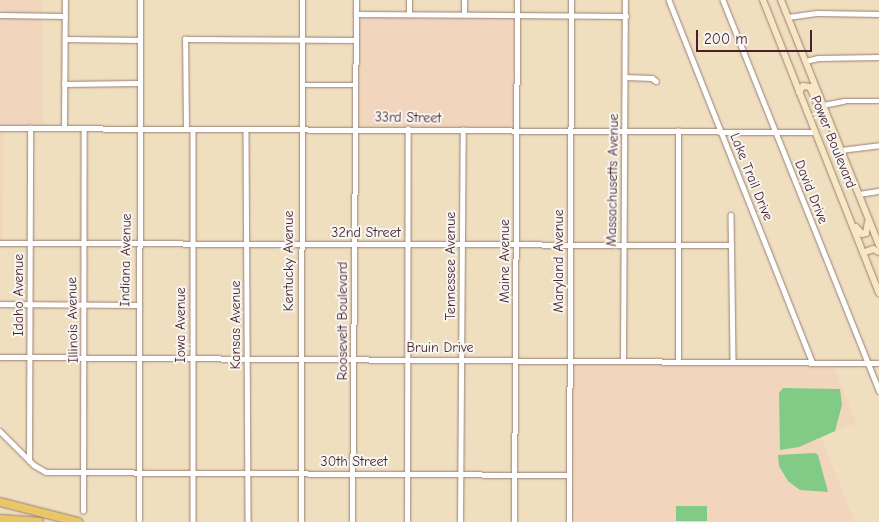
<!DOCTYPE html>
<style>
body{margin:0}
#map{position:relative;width:879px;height:522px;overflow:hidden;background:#efdfbf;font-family:"Comic Neue",sans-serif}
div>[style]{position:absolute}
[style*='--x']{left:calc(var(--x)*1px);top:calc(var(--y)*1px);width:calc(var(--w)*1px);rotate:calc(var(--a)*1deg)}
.built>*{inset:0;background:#f1d5bd}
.green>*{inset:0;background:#82cb87}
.roads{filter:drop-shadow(0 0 1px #9c7f75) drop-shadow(0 0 1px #9c7f75)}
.minor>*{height:4.5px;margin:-2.25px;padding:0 2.25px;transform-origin:2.25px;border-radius:2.25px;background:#fff}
.secondary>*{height:6px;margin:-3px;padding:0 3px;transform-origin:3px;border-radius:3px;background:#f7e8c3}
.motorway>*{height:8px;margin:-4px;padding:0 4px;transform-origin:4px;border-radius:4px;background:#ebc669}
span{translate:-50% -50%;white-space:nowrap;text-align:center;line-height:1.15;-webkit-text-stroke:4px #f6f6f2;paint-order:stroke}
.street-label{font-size:14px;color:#4a1f2b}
.scale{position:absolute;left:696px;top:30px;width:116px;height:22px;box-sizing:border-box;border:2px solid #4a1f2b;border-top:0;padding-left:6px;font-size:15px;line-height:18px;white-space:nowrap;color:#4a1f2b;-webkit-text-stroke:4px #f6f6f2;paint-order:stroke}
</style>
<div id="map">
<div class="built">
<div style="clip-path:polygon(0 0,42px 0,43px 125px,4px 125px,3px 241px,0 241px)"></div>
<div style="clip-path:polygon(358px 17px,514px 18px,513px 127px,357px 126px)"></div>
<div style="clip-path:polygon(572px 363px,834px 367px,856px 423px,821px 437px,855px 522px,575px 522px)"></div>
</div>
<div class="green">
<div style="clip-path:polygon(783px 388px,840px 389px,842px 405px,835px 431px,799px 447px,780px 450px,779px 393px)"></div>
<div style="clip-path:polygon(815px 453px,818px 455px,828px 492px,800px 490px,788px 481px,779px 466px,778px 455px)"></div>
<div style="clip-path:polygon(676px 506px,707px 506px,707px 521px,676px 521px)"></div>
</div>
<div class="roads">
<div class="minor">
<div style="--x:669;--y:0;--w:389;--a:68.4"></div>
<div style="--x:723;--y:0;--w:421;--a:68.2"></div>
<div style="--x:356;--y:14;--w:270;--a:0.4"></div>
<div style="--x:409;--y:14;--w:14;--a:-90"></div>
<div style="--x:464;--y:14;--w:14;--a:-90"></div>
<div style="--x:0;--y:15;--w:65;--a:0.9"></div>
<div style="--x:788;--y:17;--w:30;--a:-8"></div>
<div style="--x:818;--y:13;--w:61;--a:0.9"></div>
<div style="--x:65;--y:39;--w:74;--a:0.8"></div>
<div style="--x:806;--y:61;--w:12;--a:-14"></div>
<div style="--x:818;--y:58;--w:61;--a:-0.9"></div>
<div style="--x:625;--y:77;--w:27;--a:2"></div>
<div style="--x:652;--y:78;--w:5;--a:37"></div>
<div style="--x:64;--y:84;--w:75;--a:-0.8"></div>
<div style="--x:302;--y:85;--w:53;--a:0"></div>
<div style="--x:823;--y:105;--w:21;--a:-11"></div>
<div style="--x:844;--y:101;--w:35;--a:0"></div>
<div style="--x:0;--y:128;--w:815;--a:0.28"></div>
<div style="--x:64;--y:128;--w:128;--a:-89.6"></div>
<div style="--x:186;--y:129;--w:90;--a:-90.6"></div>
<div style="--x:185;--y:39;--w:171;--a:0.3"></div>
<div style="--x:193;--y:129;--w:393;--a:90"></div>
<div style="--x:246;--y:129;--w:393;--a:89.7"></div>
<div style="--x:841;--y:150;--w:38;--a:-7"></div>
<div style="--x:859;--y:194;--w:20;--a:-9"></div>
<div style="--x:731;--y:215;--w:145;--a:89.2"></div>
<div style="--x:0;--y:243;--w:731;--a:0.16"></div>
<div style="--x:0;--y:304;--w:137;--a:0.4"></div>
<div style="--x:0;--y:357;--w:879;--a:0.39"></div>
<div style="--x:678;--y:359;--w:228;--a:-90"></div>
<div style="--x:623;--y:360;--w:360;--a:-89.7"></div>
<div style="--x:0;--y:431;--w:48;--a:45"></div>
<div style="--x:34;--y:465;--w:14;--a:30"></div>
<div style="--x:46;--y:472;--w:523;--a:0.33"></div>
<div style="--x:29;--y:461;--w:333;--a:-89.8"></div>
<div style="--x:83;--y:511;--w:382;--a:-89.9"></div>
<div style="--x:139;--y:520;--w:520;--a:-89.89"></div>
<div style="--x:301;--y:522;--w:522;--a:-89.89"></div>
<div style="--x:352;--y:522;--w:522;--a:-89.56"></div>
<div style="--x:407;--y:522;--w:393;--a:-89.9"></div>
<div style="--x:460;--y:522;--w:392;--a:-89.6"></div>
<div style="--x:514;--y:522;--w:522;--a:-89.67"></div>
<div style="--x:569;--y:522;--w:522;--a:-89.78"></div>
</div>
<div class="secondary">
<div style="--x:763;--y:0;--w:315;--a:68.4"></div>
<div style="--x:781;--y:0;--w:264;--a:68.2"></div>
<div style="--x:799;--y:92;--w:7;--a:-56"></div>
<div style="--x:803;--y:86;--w:7;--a:8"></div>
<div style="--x:810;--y:87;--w:26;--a:67"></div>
<div style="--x:820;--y:111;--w:9;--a:41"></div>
<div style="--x:856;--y:227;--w:9;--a:49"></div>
<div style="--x:862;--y:234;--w:4;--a:-14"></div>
<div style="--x:866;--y:233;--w:11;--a:-80"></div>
<div style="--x:863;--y:253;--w:11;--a:-22"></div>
<div style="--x:873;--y:249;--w:7;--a:27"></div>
</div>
<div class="motorway">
<div style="--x:0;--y:502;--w:81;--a:14.4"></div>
<div style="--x:0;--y:519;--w:39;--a:4"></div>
</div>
</div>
<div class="street-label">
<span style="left:408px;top:118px;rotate:1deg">33rd Street</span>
<span style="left:833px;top:142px;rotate:68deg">Power Boulevard</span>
<span style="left:751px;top:177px;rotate:68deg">Lake Trail Drive</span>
<span style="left:613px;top:180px;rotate:-89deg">Massachusetts Avenue</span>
<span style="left:811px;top:192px;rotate:68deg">David Drive</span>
<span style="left:366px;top:233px">32nd Street</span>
<span style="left:126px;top:260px;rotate:-89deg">Indiana Avenue</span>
<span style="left:289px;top:261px;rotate:-90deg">Kentucky Avenue</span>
<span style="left:505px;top:261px;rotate:-90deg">Maine Avenue</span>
<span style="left:559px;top:261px;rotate:-90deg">Maryland Avenue</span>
<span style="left:451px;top:266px;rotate:-90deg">Tennessee Avenue</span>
<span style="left:19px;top:295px;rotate:-90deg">Idaho Avenue</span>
<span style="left:73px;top:320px;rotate:-91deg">Illinois Avenue</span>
<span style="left:343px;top:321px;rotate:-90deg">Roosevelt Boulevard</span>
<span style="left:181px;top:325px;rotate:-90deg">Iowa Avenue</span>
<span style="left:236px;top:325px;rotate:-90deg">Kansas Avenue</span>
<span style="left:440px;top:348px">Bruin Drive</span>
<span style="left:354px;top:462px">30th Street</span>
</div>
<div class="scale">200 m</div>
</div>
